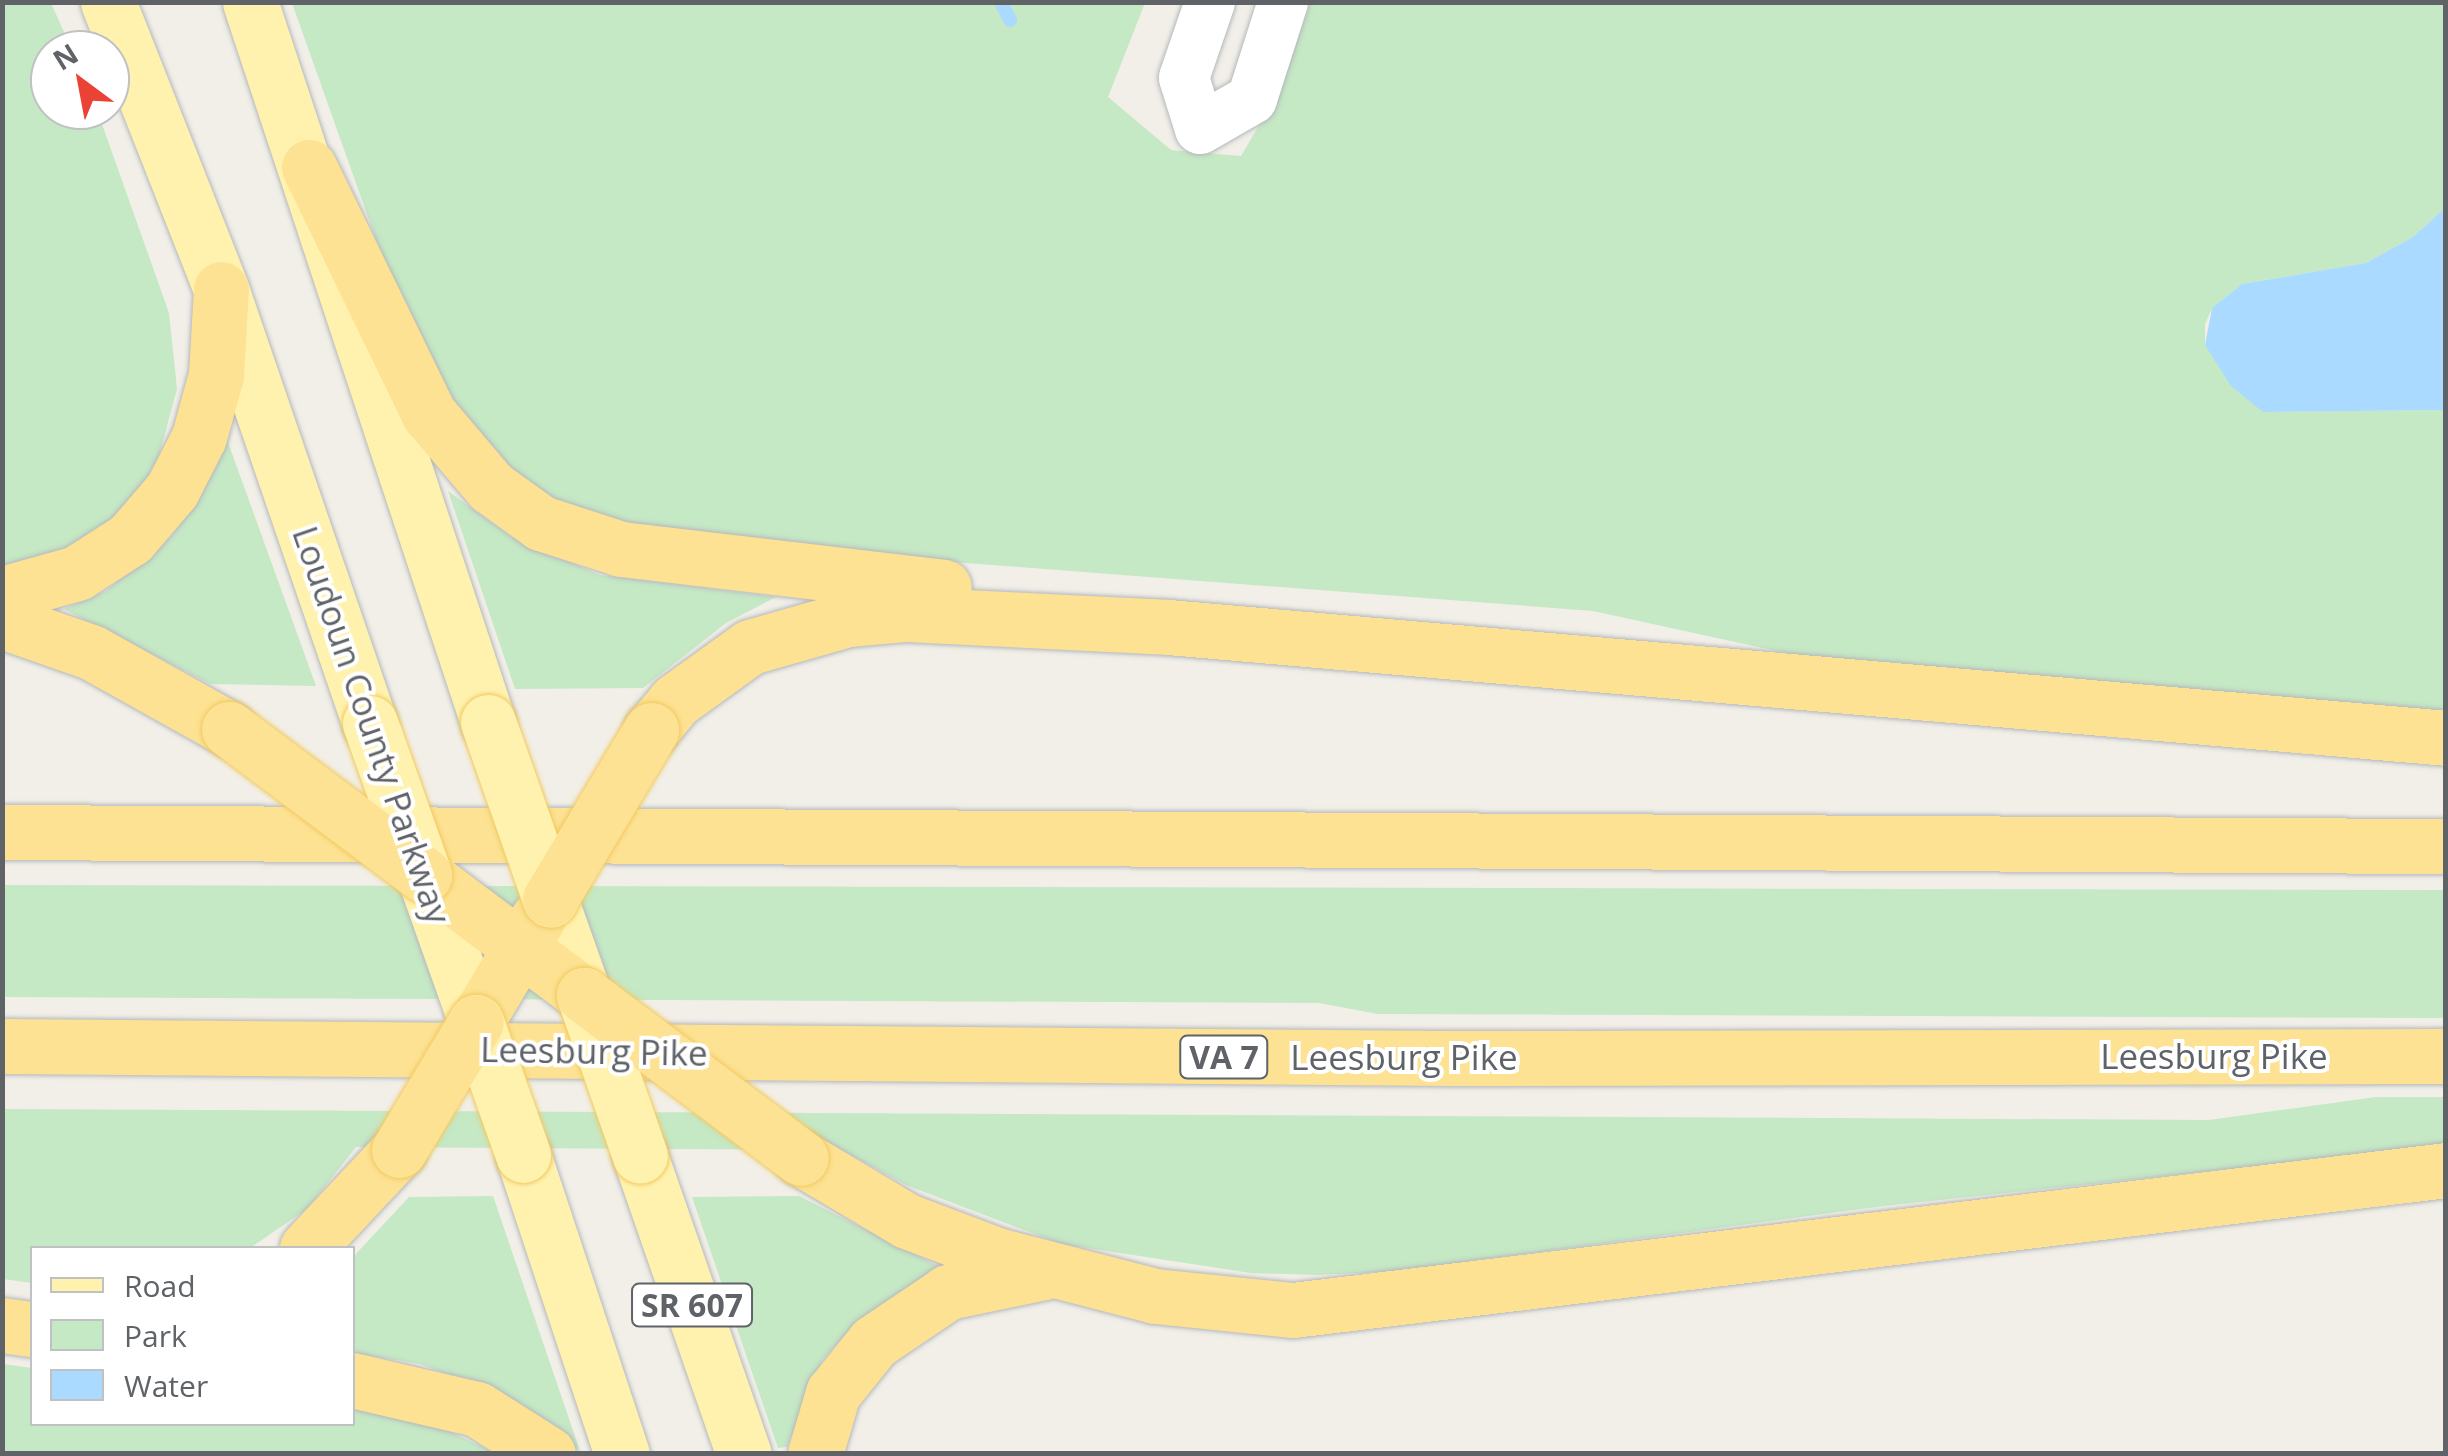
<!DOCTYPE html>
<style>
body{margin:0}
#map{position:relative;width:2448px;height:1456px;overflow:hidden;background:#f1efe8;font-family:"Open Sans",sans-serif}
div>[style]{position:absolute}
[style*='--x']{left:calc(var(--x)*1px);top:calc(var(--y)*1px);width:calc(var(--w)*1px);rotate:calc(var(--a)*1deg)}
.green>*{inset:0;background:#c5e8c5}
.water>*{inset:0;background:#aadaff}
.stream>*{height:14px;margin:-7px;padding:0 7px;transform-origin:7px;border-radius:7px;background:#aadaff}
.roads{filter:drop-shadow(0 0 2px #b5b8bc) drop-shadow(0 0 2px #b5b8bc)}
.minor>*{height:50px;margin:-25px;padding:0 25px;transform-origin:25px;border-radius:25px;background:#fff}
.major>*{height:55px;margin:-27.5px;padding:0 27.5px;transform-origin:27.5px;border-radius:27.5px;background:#fff2af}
.highway>*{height:55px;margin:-27.5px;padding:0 27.5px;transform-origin:27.5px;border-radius:27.5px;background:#fde293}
.bridges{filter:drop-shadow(0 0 2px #f2c960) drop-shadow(0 0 2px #f2c960)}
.major-bridge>*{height:55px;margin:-27.5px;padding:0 27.5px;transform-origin:27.5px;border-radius:27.5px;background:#fff2af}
.highway-bridge>*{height:55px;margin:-27.5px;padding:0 27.5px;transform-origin:27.5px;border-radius:27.5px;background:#fde293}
span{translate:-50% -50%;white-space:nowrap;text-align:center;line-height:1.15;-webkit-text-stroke:8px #fff;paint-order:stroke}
.shield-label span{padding:2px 8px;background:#fff;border:2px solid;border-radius:8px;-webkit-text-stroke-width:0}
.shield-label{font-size:32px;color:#5f6368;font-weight:700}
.street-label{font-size:35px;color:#5f6368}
.frame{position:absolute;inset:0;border:5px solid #5f6368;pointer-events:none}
.legend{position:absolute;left:30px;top:1246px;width:325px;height:180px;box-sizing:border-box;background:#fff;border:2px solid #bfc1c3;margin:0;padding:12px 18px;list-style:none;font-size:30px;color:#5f6368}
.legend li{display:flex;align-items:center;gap:20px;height:50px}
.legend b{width:50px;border:2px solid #bfc1c3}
.north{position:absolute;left:30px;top:30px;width:100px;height:100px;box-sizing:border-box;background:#fff;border:2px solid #bfc1c3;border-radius:50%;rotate:328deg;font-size:28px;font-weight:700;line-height:40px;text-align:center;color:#5f6368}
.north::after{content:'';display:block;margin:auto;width:35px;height:45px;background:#ea4335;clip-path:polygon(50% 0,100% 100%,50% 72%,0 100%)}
</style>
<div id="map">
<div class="green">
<div style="clip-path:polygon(3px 3px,51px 3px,72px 50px,50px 50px,50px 110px,97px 110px,169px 313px,177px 389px,159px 456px,142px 486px,103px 528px,63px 552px,3px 569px)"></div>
<div style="clip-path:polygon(292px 3px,1145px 3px,1108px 97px,1171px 150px,1241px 156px,1281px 88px,1310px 3px,2445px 3px,2445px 208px,2413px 237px,2366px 263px,2242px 284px,2212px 308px,2205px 324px,2205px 345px,2263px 412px,2445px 410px,2445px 716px,1804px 657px,1593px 611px,784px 549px,609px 528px,537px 497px,471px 442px,411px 338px)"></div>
<div style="clip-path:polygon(225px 434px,316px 686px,210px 684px,64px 609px,106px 591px,172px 536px,202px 490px)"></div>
<div style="clip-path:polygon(448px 491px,511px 537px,600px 575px,776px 597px,726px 623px,643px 688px,515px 689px)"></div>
<div style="clip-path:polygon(2px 885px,2445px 890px,2445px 1018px,1378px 1014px,1319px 1003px,3px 997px)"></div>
<div style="clip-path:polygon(2376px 1097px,2445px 1097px,2445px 1146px,1884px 1206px,1396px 1271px,1318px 1275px,1251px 1273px,1061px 1244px,906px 1185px,842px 1150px,356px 1147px,307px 1209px,250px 1248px,32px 1248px,32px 1283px,3px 1279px,3px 1109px,2209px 1120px)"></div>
<div style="clip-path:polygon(493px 1196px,580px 1451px,483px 1387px,420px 1364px,353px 1353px,353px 1257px,409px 1197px)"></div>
<div style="clip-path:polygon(799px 1196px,940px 1267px,848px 1332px,822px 1360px,787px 1447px,778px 1448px,692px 1197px)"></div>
<div style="clip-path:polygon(3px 1364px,32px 1368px,32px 1424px,352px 1424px,353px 1404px,436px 1425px,495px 1453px,3px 1454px)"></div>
</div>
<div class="water">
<div style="clip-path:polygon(2445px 208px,2445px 410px,2263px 412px,2231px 386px,2205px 345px,2212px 308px,2242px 284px,2366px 263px,2413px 237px)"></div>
</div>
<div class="stream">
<div style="--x:1001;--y:2;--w:20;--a:63"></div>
</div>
<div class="roads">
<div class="minor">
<div style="--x:1210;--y:2;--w:80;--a:108.9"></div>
<div style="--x:1184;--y:78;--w:53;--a:72.6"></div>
<div style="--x:1200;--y:129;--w:60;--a:-30"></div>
<div style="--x:1252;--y:99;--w:102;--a:-72.3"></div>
</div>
<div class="major">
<div style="--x:108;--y:2;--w:308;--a:68.5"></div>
<div style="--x:221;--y:289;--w:459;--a:71.1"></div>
<div style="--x:250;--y:2;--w:758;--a:71.71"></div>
<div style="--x:424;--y:875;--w:156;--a:70.5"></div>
<div style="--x:550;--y:899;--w:102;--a:70.5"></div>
<div style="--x:523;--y:1155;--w:315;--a:71.7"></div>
<div style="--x:640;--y:1156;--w:316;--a:70.8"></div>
</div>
<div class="highway">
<div style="--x:309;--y:167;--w:275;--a:64.1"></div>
<div style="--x:429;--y:414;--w:96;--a:49.7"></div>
<div style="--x:491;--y:487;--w:62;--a:35.8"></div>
<div style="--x:541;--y:523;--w:84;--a:18"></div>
<div style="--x:621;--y:549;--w:325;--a:6.7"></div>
<div style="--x:2;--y:594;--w:78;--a:-15.6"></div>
<div style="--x:77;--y:573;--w:63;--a:-32.7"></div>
<div style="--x:130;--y:539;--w:65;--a:-49.4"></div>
<div style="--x:172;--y:490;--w:59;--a:-63"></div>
<div style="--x:199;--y:437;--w:64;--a:-74.7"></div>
<div style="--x:216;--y:375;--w:86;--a:-86.7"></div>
<div style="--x:2;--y:621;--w:94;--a:19.2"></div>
<div style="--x:91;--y:652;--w:158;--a:29.2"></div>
<div style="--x:651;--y:730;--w:38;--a:-50"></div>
<div style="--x:675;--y:701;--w:92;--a:-35.8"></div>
<div style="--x:750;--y:647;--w:102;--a:-15.9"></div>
<div style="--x:848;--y:619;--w:56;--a:-5.1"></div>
<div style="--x:904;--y:614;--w:264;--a:2.8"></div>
<div style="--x:1168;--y:627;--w:1283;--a:4.96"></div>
<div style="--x:2;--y:832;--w:2444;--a:0.33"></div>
<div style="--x:424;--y:875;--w:200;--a:36.9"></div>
<div style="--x:476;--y:1022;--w:121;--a:-59.2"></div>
<div style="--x:2;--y:1046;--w:1447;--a:0.48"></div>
<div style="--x:1449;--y:1058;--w:997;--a:-0.11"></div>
<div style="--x:801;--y:1158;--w:123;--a:30.7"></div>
<div style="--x:907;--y:1221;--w:96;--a:20.7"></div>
<div style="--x:997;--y:1255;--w:163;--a:14.5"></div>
<div style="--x:1155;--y:1296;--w:139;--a:5.8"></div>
<div style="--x:1293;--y:1310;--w:1161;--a:-6.92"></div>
<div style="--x:307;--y:1248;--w:134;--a:-46.8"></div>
<div style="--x:2;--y:1325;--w:30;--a:8"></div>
<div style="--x:352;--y:1380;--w:128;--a:13.1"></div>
<div style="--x:477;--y:1409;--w:84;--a:32.4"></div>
<div style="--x:815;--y:1454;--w:64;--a:-73.6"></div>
<div style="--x:833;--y:1393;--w:65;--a:-51.2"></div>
<div style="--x:874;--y:1342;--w:89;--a:-34"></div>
<div style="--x:948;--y:1292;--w:99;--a:-11.7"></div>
</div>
</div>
<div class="bridges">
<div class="major-bridge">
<div style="--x:488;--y:722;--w:188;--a:70.7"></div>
<div style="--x:370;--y:723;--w:161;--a:70.4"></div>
<div style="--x:584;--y:995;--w:170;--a:70.8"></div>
<div style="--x:476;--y:1022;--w:141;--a:70.5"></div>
</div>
<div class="highway-bridge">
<div style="--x:229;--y:729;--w:244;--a:36.8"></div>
<div style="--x:550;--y:899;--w:197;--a:-59.1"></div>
<div style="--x:584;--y:995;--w:271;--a:36.9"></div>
<div style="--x:399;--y:1150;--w:149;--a:-59"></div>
</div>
</div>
<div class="shield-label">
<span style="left:1224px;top:1057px">VA 7</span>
<span style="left:692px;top:1305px">SR 607</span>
</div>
<div class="street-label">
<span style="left:372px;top:725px;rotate:71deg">Loudoun County Parkway</span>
<span style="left:594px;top:1051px;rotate:1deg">Leesburg Pike</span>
<span style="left:2214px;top:1056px">Leesburg Pike</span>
<span style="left:1404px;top:1057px">Leesburg Pike</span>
</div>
<div class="frame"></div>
<ul class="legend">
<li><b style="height:12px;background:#fff2af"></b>Road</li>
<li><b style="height:28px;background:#c5e8c5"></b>Park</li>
<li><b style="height:28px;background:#aadaff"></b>Water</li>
</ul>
<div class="north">N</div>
</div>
